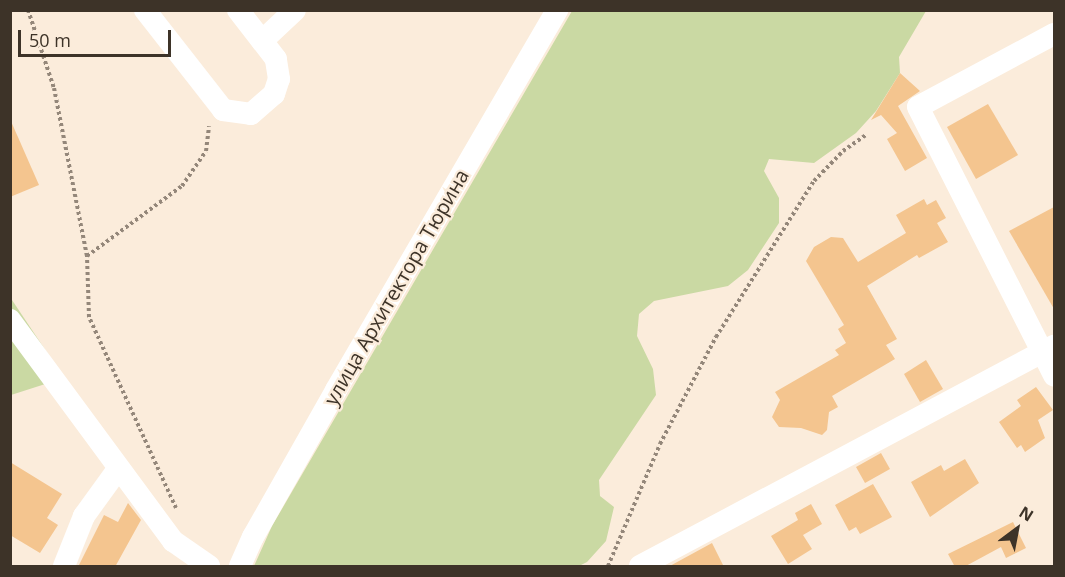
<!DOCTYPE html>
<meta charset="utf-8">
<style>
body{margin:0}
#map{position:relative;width:1065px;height:577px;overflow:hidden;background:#fbecdb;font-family:"Open Sans",sans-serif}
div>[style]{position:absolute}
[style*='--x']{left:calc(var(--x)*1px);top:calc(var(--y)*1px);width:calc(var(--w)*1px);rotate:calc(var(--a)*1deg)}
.green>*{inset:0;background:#cad9a3}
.building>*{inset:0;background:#f4c58f}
.path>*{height:4px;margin-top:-2px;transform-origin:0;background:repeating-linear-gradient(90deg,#94877a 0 3px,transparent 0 6px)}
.minor>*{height:22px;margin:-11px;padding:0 11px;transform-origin:11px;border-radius:11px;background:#fff}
span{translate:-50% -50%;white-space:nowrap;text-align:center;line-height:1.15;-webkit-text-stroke:4.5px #fbecdb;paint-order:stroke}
.street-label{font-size:20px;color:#3d3328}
.frame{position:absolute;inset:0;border:12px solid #3d3328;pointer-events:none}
.north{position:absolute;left:987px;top:499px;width:60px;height:60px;-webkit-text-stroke:4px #fbecdb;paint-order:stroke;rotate:32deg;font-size:16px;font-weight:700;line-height:24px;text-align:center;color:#3d3328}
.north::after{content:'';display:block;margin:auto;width:21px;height:27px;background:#3d3328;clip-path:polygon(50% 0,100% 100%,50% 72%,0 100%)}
.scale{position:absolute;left:18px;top:30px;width:153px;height:27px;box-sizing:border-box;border:3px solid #3d3328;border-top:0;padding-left:8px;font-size:18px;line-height:21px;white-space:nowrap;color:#3d3328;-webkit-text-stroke:4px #fbecdb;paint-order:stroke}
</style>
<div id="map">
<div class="green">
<div style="clip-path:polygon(572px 11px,926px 11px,899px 57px,900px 73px,876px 111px,856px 133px,814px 163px,769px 159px,764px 171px,779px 198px,779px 223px,748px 270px,728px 286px,654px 301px,639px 314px,637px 336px,653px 369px,656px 395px,599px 480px,600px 496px,614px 507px,606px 541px,587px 562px,579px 566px,254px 566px,272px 526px)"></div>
<div style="clip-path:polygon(10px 297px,64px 378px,11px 395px,10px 395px)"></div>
</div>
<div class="building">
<div style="clip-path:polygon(900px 73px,920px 91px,898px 106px,927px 158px,905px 171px,887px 139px,897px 133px,881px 115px,871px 120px)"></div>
<div style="clip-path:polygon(988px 104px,1018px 155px,976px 179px,947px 127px)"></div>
<div style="clip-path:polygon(10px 119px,39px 185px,10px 197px)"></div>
<div style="clip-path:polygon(924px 199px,927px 205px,936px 200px,946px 218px,937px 223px,948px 242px,919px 258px,917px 255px,867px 286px,897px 339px,886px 345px,895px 359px,832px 396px,838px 407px,829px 412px,827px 430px,822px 435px,801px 428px,779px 427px,772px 417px,780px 400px,775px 392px,839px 355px,835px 350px,846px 343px,838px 329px,844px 325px,806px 261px,814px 247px,831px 237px,843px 238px,858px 262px,906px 233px,896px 215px)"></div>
<div style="clip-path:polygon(1054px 207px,1054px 309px,1009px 231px)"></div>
<div style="clip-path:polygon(926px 360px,943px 389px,920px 402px,904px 374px)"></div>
<div style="clip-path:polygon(1036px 387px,1053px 410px,1038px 420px,1045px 438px,1025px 452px,1021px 445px,1017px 448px,999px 422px,1021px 406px,1017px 400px)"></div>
<div style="clip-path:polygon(881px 453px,890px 469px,865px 483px,856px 467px)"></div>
<div style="clip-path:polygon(965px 459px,979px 483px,930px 517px,911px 482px,941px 465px,944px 471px)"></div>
<div style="clip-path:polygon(10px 462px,62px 494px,47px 518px,58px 525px,40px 553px,10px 535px)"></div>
<div style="clip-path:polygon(873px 484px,892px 517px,860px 534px,856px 527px,849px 531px,835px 505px)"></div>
<div style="clip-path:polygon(128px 503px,141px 520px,115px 567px,78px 567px,104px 515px,118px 522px)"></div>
<div style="clip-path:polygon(811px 504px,822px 524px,803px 535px,812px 549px,788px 564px,771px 536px,798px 520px,795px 513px)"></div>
<div style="clip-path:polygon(1013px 522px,1026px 548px,1006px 558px,1001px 547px,964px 567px,955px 567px,948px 554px)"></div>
<div style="clip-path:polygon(712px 543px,724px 567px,668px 567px)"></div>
</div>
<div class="path">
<div style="--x:28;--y:10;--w:82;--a:71.6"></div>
<div style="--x:54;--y:88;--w:171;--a:78.9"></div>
<div style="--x:176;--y:508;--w:210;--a:-114.5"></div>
<div style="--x:89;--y:317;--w:61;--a:-91.9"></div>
<div style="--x:87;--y:256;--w:118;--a:-36.4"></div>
<div style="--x:182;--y:186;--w:42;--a:-55.6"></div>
<div style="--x:206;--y:151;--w:25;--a:-83"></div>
<div style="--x:608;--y:566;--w:133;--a:-66.9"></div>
<div style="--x:660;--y:444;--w:121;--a:-62.4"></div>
<div style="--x:716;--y:337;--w:184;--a:-57.9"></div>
<div style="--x:814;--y:181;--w:42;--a:-46"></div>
<div style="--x:843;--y:151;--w:29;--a:-35"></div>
</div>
<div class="minor">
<div style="--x:145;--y:10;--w:127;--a:52"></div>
<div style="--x:223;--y:110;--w:28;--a:8"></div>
<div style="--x:251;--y:114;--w:30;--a:-41"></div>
<div style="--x:274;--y:94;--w:16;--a:-72"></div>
<div style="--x:279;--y:79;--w:20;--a:-99"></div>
<div style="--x:276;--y:59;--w:62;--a:-127.8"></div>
<div style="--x:1054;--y:34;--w:154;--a:151.8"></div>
<div style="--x:918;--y:107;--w:301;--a:63.1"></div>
<div style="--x:262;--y:41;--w:45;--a:-43.2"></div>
<div style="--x:10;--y:320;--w:275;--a:53.6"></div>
<div style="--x:173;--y:541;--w:44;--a:34.8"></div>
<div style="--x:64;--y:566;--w:54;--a:-68.2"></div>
<div style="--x:84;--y:516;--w:58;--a:-54.1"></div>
<div style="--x:240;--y:566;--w:32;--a:-66"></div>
<div style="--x:253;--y:537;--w:169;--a:-60.5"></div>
<div style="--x:336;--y:390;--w:440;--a:-59.8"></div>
<div style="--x:640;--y:566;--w:469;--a:-28"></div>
</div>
<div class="street-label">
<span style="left:396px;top:287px;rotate:-60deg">улица Архитектора Тюрина</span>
</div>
<div class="frame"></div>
<div class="north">N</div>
<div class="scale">50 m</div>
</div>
